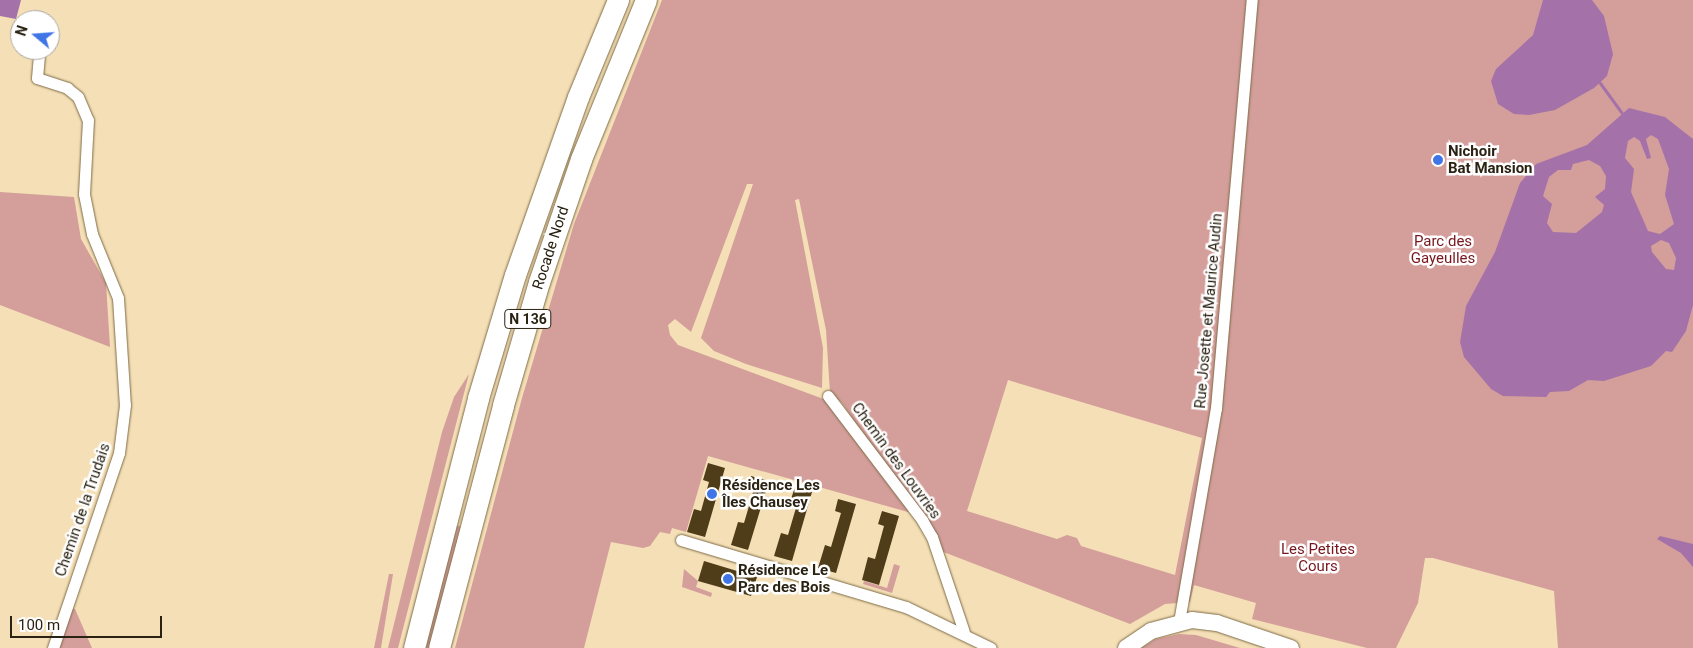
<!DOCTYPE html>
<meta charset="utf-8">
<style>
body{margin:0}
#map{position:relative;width:1693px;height:648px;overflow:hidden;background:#f4dfb6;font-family:Roboto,sans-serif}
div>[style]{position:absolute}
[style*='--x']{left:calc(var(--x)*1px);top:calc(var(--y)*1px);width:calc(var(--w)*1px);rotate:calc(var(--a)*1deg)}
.green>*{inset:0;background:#d49e9b}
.water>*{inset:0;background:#a472a9}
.stream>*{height:3px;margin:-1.5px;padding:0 1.5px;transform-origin:1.5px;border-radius:1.5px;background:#a472a9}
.building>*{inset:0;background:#4f3d19}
.roads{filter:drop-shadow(0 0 1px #7e6b46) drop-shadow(0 0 1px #7e6b46)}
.street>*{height:11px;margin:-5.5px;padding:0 5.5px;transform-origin:5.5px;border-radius:5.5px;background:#fff}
.secondary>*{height:16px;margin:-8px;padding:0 8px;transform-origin:8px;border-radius:8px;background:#fff}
.highway>*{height:21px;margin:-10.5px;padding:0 10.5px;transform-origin:10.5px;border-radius:10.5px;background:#fff}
.dots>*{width:14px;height:14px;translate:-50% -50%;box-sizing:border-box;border:2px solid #fff;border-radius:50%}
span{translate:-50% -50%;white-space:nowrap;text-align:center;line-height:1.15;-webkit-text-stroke:5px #fff;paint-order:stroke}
.shield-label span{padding:1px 4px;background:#fff;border:1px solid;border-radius:4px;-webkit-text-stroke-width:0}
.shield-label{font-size:14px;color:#2a2213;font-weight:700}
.poi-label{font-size:15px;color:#2a2213;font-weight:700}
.left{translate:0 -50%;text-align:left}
.park-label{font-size:15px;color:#77171d}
.street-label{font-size:15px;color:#2a2213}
.north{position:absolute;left:10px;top:10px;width:50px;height:50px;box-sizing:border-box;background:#fff;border:1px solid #aaa7a1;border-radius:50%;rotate:288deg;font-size:14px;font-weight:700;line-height:20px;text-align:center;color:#2a2213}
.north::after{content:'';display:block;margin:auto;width:18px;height:22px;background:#4075e5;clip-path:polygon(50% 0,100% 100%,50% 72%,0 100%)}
.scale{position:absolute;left:10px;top:616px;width:152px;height:22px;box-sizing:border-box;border:2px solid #2a2213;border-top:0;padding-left:6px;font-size:15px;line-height:18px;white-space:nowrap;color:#2a2213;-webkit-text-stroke:4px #fff;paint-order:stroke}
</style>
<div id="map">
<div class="green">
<div style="clip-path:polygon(evenodd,662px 0,1693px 0,1693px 648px,1558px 648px,1554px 591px,1433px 558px,1425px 558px,1418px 603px,1396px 648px,1367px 648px,1252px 619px,1256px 603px,1194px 585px,1190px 602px,1165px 604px,1130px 624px,941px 551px,842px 403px,830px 393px,826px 330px,799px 199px,795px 200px,823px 348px,822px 388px,746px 364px,714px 351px,701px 338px,753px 184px,747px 184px,691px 332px,675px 319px,668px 325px,670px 335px,678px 345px,829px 401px,912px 510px,908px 512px,708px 456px,686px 532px,672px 528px,670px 534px,660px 532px,650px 546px,643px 548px,611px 542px,584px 648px,455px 648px,522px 398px,574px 224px,662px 0,1008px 380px,1202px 438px,1175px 575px,1081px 546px,1077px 538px,1067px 535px,1057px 539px,967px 511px,1008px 380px)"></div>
<div style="clip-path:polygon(0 192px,74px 197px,81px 239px,106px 283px,110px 347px,0 305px)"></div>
<div style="clip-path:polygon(469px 374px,398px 648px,388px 648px,442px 432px,454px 397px)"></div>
<div style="clip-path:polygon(452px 524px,462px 527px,432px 648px,421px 648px)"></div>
<div style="clip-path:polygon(894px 564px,900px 566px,892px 593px,863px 584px,864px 581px,887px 588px)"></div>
<div style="clip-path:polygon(684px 569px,698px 581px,696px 587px,712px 593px,711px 597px,682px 587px)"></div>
<div style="clip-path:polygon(389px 574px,393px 574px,381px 648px,374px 648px)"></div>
<div style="clip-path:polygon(71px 608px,75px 609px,92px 648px,59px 648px)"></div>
<div style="clip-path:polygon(1179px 634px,1196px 635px,1240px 648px,1141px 648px,1156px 639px)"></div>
</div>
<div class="water">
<div style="clip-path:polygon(0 0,21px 0,16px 19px,0 16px)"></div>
<div style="clip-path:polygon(1543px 0,1592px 0,1604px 16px,1613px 54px,1607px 76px,1594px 88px,1555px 110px,1529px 115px,1514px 114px,1498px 104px,1491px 81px,1496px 69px,1533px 35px)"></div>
<div style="clip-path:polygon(evenodd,1629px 108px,1665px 117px,1693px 139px,1693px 305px,1686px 331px,1672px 352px,1666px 351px,1651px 366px,1604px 381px,1588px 380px,1569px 391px,1550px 392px,1546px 397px,1503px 396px,1491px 389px,1464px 357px,1460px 342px,1466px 306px,1495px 252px,1520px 183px,1536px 164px,1587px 145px,1629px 108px,1651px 135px,1658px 139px,1669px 169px,1665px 195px,1674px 224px,1660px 234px,1648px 231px,1631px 192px,1634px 169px,1625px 158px,1628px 141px,1634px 137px,1640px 141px,1647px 159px,1651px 158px,1646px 139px,1651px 135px,1629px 108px,1589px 160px,1600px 166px,1606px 176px,1605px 189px,1595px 197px,1604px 205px,1602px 212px,1576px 233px,1553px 232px,1547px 223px,1552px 204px,1543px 196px,1549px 177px,1558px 170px,1571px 170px,1573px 164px,1589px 160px,1629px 108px,1661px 240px,1669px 243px,1676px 258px,1674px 270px,1666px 269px,1652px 252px,1651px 246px,1661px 240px)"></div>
<div style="clip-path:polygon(1660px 536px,1693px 544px,1693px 567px,1681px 553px,1657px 539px)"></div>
</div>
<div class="stream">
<div style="--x:1600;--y:83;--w:37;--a:54"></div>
</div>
<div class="building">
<div style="clip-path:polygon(708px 463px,725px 468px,705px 537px,687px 532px,694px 509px,701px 511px,709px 482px,703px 480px)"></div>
<div style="clip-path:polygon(751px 476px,769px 481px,748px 550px,731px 545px,738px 522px,744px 523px,754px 489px,748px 488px)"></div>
<div style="clip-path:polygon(795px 487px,812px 492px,792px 561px,774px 556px,781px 533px,788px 535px,798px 501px,791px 499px)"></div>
<div style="clip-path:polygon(838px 499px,856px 504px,836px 573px,818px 568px,825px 545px,831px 547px,841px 513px,835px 511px)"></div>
<div style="clip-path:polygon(882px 511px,899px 516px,879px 585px,862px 580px,868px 557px,875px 559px,884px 526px,878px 524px)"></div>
<div style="clip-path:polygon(704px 561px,757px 577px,751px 596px,698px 581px)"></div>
</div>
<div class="roads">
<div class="street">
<div style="--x:39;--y:55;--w:23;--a:95"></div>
<div style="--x:37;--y:78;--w:32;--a:18"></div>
<div style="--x:67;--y:88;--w:14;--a:39"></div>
<div style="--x:78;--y:97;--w:25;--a:67"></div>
<div style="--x:88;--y:120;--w:74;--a:93.1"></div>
<div style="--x:84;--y:194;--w:41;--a:78.7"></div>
<div style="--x:92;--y:234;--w:69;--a:67.9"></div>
<div style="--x:118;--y:298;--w:107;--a:86.3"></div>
<div style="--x:125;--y:405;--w:48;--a:97.1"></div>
<div style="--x:119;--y:453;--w:206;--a:108.7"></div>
<div style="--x:828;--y:396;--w:156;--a:52.8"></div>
<div style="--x:922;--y:520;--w:20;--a:60"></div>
<div style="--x:932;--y:537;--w:100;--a:71.4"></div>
<div style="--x:681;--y:540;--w:235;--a:16.6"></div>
<div style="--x:906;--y:607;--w:94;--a:25.8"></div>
<div style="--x:1179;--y:622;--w:217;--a:-80.2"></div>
<div style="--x:1216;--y:408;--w:410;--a:-85"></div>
</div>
<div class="secondary">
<div style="--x:1126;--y:648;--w:30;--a:-34"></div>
<div style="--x:1151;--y:631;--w:42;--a:-15"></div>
<div style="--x:1192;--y:620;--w:25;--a:7"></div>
<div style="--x:1217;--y:623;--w:78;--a:18.7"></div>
</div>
<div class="highway">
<div style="--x:414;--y:648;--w:258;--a:-75.6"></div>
<div style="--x:478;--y:398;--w:128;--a:-73.3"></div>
<div style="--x:515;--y:275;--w:189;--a:-70.5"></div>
<div style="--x:578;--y:97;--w:105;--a:-67.6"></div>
<div style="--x:439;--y:648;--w:251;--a:-75.2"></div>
<div style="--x:503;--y:405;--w:128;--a:-73.7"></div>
<div style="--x:539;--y:282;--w:130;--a:-71.1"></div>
<div style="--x:581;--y:159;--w:172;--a:-67.8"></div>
</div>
</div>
<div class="dots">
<div style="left:1438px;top:160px;background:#4075e5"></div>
<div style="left:712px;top:494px;background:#4075e5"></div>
<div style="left:728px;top:579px;background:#4075e5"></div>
</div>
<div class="shield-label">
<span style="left:528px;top:319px">N 136</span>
</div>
<div class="poi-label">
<span class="left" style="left:1448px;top:160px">Nichoir<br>Bat Mansion</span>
<span class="left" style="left:722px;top:494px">Résidence Les<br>Îles Chausey</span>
<span class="left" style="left:738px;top:579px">Résidence Le<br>Parc des Bois</span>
</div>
<div class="park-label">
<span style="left:1443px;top:250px">Parc des<br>Gayeulles</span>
<span style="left:1318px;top:558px">Les Petites<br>Cours</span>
</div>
<div class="street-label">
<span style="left:551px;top:248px;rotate:-72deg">Rocade Nord</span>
<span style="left:1209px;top:311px;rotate:-85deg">Rue Josette et Maurice Audin</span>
<span style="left:896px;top:461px;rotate:54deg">Chemin des Louvries</span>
<span style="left:83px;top:510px;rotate:-71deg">Chemin de la Trudais</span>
</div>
<div class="north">N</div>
<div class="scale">100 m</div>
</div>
